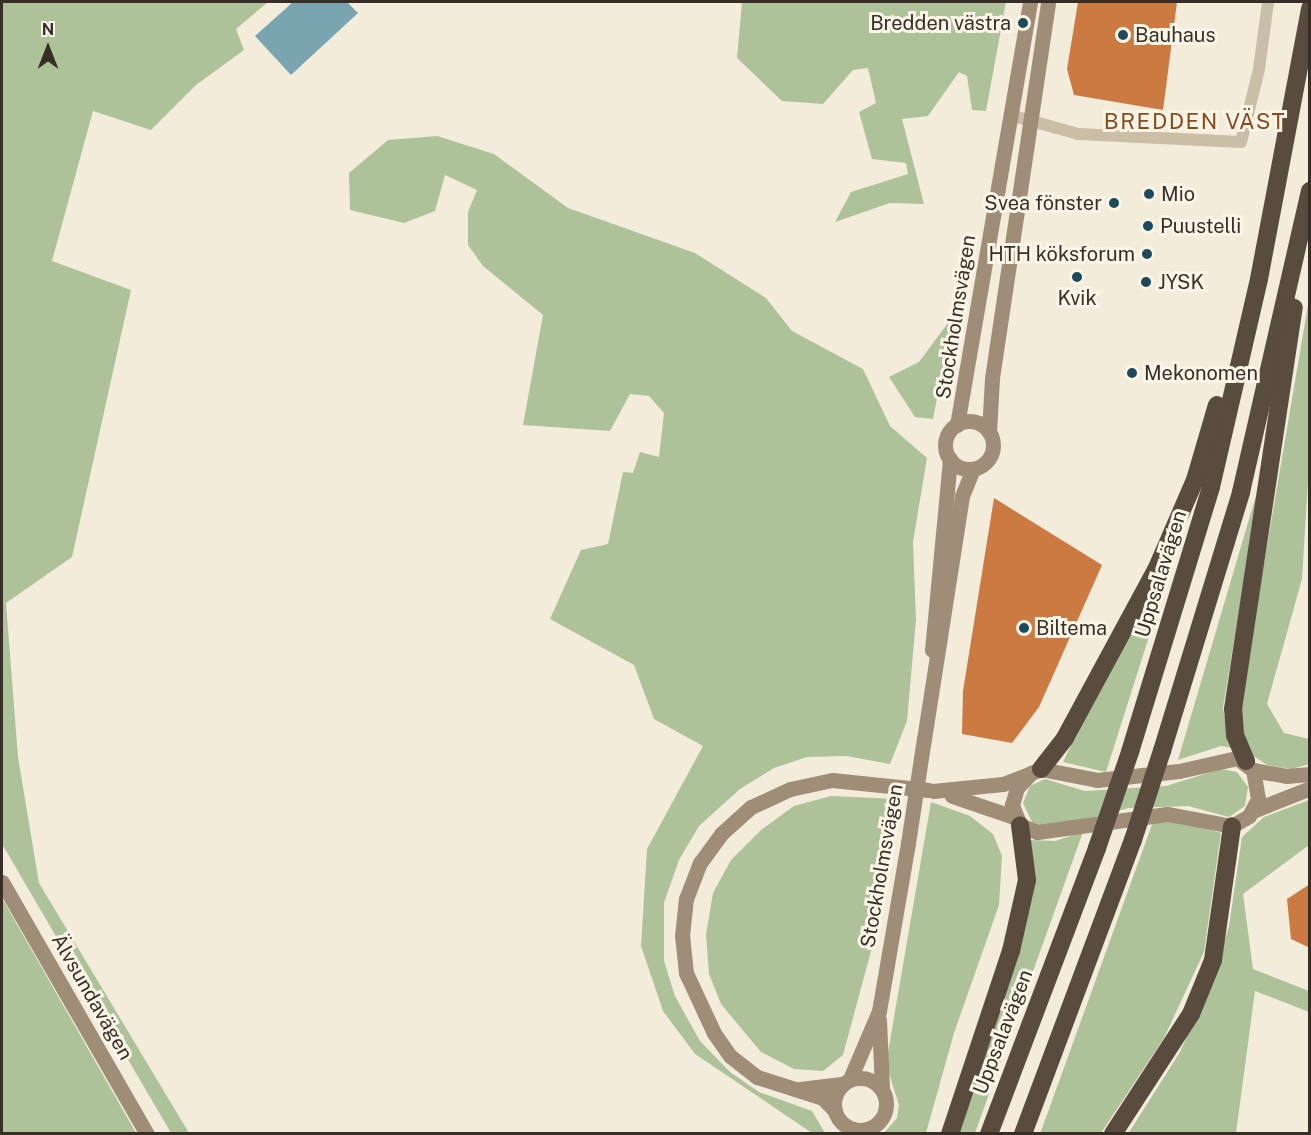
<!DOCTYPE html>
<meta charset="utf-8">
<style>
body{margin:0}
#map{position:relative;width:1311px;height:1135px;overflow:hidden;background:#f3ecdb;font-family:"Public Sans",sans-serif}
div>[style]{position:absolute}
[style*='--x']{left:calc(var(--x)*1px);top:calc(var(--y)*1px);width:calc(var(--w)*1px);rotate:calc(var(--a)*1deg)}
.green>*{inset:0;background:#aec29a}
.water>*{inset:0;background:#79a5b1}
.building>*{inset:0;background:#cb7a41}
.street>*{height:12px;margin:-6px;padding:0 6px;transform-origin:6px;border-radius:6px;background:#cbbea6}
.secondary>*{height:15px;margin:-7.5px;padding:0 7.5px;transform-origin:7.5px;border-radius:7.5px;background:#9f8d77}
.secondary>.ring{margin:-7.5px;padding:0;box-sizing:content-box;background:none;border:15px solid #9f8d77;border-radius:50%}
.highway>*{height:18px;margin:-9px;padding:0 9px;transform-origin:9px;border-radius:9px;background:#594b3e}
.secondary-bridge>*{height:15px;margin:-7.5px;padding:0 7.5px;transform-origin:7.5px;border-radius:7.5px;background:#9f8d77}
.highway-bridge>*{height:18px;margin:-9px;padding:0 9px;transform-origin:9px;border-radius:9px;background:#594b3e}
.dots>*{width:16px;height:16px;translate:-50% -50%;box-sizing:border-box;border:3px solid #faf5e7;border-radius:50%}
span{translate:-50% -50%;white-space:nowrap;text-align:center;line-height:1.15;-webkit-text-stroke:6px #faf5e7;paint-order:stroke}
.poi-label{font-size:20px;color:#372f27}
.right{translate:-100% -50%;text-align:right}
.left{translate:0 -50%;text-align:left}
.street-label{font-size:20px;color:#372f27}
.quarter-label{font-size:22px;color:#894a1d;letter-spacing:1.5px}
.frame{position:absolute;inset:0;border:3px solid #372f27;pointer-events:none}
.north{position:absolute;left:18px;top:18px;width:60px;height:60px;-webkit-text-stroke:4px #faf5e7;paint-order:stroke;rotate:0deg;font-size:16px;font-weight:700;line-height:24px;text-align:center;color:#372f27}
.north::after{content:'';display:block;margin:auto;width:21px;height:27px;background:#372f27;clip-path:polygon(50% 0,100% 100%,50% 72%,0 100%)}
</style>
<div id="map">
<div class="green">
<div style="clip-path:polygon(2px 2px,268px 2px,236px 29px,244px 50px,196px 85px,151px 130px,93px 111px,52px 261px,131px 290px,72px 557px,6px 603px,18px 757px,39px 883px,189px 1133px,171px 1133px,2px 844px)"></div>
<div style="clip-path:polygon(742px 2px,1006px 2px,986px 111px,972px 110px,967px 76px,959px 72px,928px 116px,902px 119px,924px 204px,890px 203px,835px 222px,851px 192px,908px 174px,906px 163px,872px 159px,859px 112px,876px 103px,868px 68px,853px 70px,823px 104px,782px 101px,737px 58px)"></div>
<div style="clip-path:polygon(437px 136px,494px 154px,568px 208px,695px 253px,766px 298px,792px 331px,863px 369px,890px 426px,927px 458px,913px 542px,916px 620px,907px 721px,890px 764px,846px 756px,807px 757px,774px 768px,740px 789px,699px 826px,679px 860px,664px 903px,664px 961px,675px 996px,700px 1041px,730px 1072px,759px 1092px,812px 1111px,825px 1133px,812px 1133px,695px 1054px,663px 1011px,641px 946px,647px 849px,703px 746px,654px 719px,634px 665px,550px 619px,581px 550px,608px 544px,623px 472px,633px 473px,640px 452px,659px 457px,664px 413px,649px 396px,630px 394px,610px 431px,523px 425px,543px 315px,483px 266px,468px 245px,468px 212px,477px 190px,445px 175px,435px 211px,404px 223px,350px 210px,349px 173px,388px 140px)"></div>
<div style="clip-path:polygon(1309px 299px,1310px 449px,1302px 579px,1267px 704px,1284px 733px,1309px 739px,1309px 764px,1292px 769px,1267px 765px,1249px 753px,1240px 730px,1241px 699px)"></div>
<div style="clip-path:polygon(953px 316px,933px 419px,915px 417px,889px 377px,919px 362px)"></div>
<div style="clip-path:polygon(1260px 482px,1223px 708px,1232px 748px,1221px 746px,1178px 760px)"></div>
<div style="clip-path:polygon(1179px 542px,1106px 772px,1063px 762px,1082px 722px)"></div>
<div style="clip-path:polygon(1221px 769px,1237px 772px,1248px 787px,1245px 806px,1229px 817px,1188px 806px,1129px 808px,1057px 827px,1033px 824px,1023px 803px,1030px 786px,1045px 779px,1085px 791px,1166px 786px)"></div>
<div style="clip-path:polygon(831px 796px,898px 799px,874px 940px,843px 1055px,823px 1071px,794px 1069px,761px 1052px,721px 1004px,709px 974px,706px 935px,713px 893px,731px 860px,761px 830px,794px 806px)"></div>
<div style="clip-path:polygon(1309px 800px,1309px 845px,1243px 894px,1253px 969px,1309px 991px,1309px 1012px,1255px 991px,1236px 1133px,1128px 1134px,1180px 1052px,1216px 971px,1229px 926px,1242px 837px,1264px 817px)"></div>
<div style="clip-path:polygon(931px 802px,970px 816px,993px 834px,1002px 856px,999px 905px,954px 1033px,926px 1133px,883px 1134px,897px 1118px,899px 1105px,886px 1064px)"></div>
<div style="clip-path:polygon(1154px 819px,1171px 819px,1221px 833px,1204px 952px,1164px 1038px,1101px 1133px,1040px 1134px)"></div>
<div style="clip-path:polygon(1083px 832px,975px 1133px,958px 1134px,1029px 840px,1055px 841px)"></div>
<div style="clip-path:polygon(2px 898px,136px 1133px,2px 1133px)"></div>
</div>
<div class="water">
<div style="clip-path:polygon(293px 2px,347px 2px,358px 13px,291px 75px,255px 36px)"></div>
</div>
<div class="building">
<div style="clip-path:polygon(1078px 2px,1177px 2px,1163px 110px,1074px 95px,1067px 69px)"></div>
<div style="clip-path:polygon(994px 498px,1102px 565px,1039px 707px,1012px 743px,962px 734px,963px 691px)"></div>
<div style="clip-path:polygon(1310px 884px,1310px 948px,1291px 939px,1287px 899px)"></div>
</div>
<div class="street">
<div style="--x:1010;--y:115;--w:71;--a:15.6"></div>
<div style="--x:1078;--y:134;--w:163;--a:2.8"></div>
<div style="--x:1241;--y:142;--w:75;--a:-76.1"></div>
<div style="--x:1259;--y:69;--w:68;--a:-82.3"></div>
</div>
<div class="secondary">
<div class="ring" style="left:945px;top:421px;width:33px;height:33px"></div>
<div style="--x:957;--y:425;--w:429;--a:-80.2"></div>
<div style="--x:989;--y:432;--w:54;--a:-86.8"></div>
<div style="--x:992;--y:378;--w:380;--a:-81.5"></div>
<div style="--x:932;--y:650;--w:192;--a:-84.6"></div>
<div style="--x:924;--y:739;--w:246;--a:-81.1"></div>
<div style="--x:962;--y:496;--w:29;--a:-68"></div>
<div style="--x:1253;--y:770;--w:34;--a:10"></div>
<div style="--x:1286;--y:776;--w:24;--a:-5"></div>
<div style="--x:933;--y:791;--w:70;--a:-5.7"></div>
<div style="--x:1003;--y:784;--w:30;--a:-21"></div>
<div style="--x:1031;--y:773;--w:11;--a:-22"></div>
<div style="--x:1041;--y:769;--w:57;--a:11.1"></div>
<div style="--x:1097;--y:780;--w:82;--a:-6.3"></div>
<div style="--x:1179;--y:771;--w:59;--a:-12.6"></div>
<div style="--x:1237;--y:758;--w:20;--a:37"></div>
<div style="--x:1253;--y:770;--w:29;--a:80"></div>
<div style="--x:1258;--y:799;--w:19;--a:118"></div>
<div style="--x:1249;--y:816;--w:20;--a:150"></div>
<div style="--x:1232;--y:826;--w:66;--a:-169.5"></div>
<div style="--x:1167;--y:814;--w:131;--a:172.1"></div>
<div style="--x:1037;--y:832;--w:18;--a:-158"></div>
<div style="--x:1020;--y:825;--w:22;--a:-112"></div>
<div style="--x:1012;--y:805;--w:18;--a:-74"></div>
<div style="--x:1017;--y:788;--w:21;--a:-47"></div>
<div style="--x:952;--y:796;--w:65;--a:18.7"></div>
<div style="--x:1255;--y:810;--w:59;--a:-21.8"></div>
<div style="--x:2;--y:882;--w:291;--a:60.1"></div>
<div style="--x:879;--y:1020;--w:69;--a:87.5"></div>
<div class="ring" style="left:834px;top:1078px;width:37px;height:37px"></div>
<div style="--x:850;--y:1079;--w:74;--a:-66.9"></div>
<div style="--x:879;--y:1011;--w:170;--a:-80.2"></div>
<div style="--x:800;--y:1089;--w:42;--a:-6.8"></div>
<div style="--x:835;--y:1111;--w:18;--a:-133"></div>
<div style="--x:823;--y:1098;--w:69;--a:-162.3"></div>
<div style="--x:757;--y:1077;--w:34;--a:-142"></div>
<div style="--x:730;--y:1056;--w:28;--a:-125"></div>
<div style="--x:714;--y:1033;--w:66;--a:-115"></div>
<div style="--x:686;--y:973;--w:37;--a:-96"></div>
<div style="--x:682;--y:936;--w:37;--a:-84"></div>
<div style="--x:686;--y:899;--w:39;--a:-69"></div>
<div style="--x:700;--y:863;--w:37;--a:-54"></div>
<div style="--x:722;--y:833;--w:39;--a:-42"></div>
<div style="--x:751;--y:807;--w:43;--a:-24.8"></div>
<div style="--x:790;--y:789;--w:43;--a:-12.1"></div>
<div style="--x:832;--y:780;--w:97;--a:5.9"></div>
</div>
<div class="highway">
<div style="--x:1162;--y:751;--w:271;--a:-73"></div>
<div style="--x:1241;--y:492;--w:309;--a:-77.1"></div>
<div style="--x:1130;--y:752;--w:277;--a:-73"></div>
<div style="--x:1211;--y:487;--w:213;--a:-77"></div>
<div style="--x:1259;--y:279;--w:275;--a:-79.3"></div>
<div style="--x:1246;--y:761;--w:28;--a:-113"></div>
<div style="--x:1235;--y:735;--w:26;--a:-94"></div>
<div style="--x:1233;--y:709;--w:406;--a:-81.4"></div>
<div style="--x:1041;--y:769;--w:39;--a:-52"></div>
<div style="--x:1065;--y:738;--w:191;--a:-61.6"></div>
<div style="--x:1156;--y:570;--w:98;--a:-66.6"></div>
<div style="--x:1195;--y:480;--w:78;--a:-73.7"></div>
<div style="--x:950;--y:1134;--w:193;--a:-71.6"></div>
<div style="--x:1011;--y:951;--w:73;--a:-77.3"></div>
<div style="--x:1027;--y:880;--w:55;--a:-97.3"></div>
<div style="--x:989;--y:1134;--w:306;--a:-69.3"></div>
<div style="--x:1023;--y:1134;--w:314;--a:-69.5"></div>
<div style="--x:1113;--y:1134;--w:143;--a:-57"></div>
<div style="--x:1191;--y:1014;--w:58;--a:-67.8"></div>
<div style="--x:1213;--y:960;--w:135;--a:-81.9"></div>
</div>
<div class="secondary-bridge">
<div style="--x:908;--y:843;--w:105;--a:-81.3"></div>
</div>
<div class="highway-bridge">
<div style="--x:1133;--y:840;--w:94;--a:-72"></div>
<div style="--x:1097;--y:848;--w:102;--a:-71"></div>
</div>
<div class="dots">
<div style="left:1023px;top:23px;background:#1b4b5a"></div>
<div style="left:1123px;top:35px;background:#1b4b5a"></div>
<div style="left:1149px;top:194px;background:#1b4b5a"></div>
<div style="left:1114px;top:203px;background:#1b4b5a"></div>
<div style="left:1148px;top:226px;background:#1b4b5a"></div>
<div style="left:1147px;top:254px;background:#1b4b5a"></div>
<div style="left:1077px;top:277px;background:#1b4b5a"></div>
<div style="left:1146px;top:282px;background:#1b4b5a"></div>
<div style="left:1132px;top:373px;background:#1b4b5a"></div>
<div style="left:1024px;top:628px;background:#1b4b5a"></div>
</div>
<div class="poi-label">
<span class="right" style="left:1011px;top:23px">Bredden västra</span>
<span class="left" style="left:1135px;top:35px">Bauhaus</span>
<span class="left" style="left:1161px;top:194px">Mio</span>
<span class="right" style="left:1102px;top:203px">Svea fönster</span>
<span class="left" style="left:1160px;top:226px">Puustelli</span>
<span class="right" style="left:1135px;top:254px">HTH köksforum</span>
<span class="left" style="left:1158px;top:282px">JYSK</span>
<span style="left:1077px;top:298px">Kvik</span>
<span class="left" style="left:1144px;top:373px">Mekonomen</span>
<span class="left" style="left:1036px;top:628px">Biltema</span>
</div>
<div class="street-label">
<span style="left:956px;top:317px;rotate:-81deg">Stockholmsvägen</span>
<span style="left:1161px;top:574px;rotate:-73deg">Uppsalavägen</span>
<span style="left:882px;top:866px;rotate:-80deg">Stockholmsvägen</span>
<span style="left:92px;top:997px;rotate:60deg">Älvsundavägen</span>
<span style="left:1003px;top:1032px;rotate:-69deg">Uppsalavägen</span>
</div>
<div class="quarter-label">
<span style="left:1195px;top:122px">BREDDEN VÄST</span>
</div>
<div class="frame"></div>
<div class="north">N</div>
</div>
